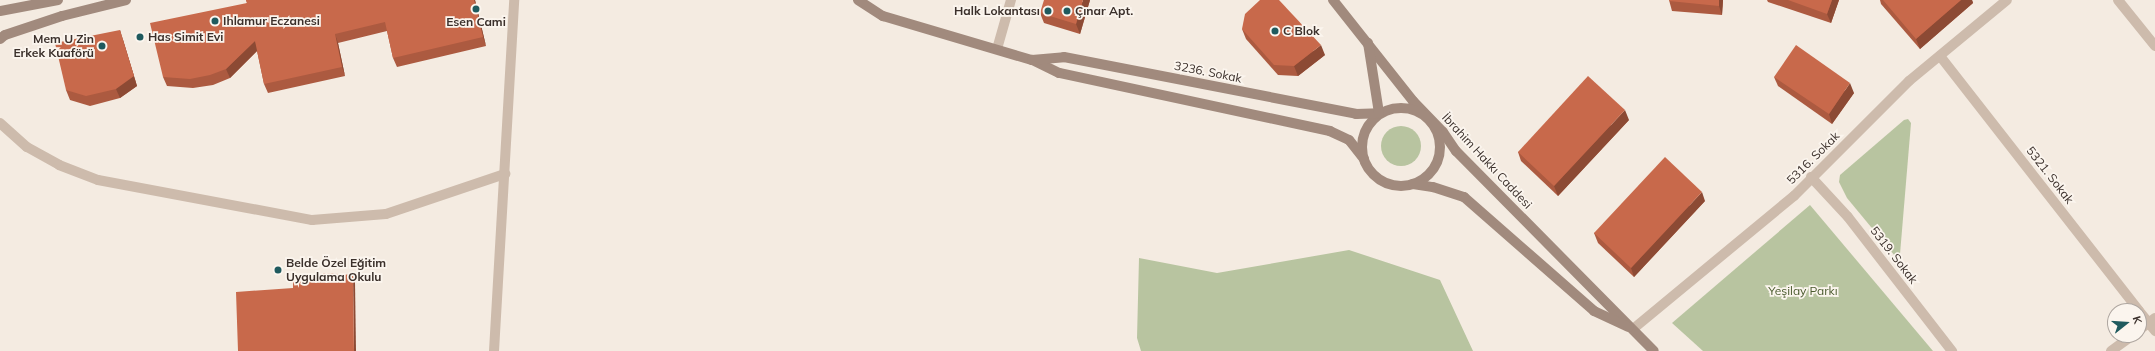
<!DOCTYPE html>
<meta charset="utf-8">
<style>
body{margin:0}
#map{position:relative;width:2155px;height:351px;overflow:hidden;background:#f4ebe1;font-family:Mulish,sans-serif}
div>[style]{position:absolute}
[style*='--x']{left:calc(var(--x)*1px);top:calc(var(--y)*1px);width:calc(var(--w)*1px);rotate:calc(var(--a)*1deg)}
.green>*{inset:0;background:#b8c4a0}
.round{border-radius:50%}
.street>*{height:10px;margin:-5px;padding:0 5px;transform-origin:5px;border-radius:5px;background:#cdbbac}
.secondary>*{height:10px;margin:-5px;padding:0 5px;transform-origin:5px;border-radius:5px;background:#a18a7d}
.secondary>.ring{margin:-5px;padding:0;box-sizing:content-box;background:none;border:10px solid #a18a7d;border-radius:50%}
.wall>*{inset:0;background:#ac5a40}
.shaded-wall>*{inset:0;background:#8c4a34}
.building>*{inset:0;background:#c8694b}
.dots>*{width:11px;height:11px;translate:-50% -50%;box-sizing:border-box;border:2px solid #fbf5ee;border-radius:50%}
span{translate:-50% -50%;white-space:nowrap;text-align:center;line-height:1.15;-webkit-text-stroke:3.5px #fbf5ee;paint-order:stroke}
.poi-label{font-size:12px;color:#3b302b;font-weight:700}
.right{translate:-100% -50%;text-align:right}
.left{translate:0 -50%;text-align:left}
.street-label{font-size:12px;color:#3b302b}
.park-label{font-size:12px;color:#4a5a2e}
.north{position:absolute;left:2107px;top:303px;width:40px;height:40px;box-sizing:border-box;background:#fbf5ee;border:1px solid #aea6a0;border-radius:50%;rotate:73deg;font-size:11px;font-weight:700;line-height:16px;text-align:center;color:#3b302b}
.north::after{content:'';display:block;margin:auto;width:14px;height:18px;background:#1f5a5e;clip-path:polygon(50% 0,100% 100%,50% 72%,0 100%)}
</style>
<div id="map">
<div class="green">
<div style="clip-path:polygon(1908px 119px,1911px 123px,1900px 254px,1895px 256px,1847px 198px,1839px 182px,1840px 175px,1904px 120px)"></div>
<div class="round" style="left:1381px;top:126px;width:40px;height:40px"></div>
<div style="clip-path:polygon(1810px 205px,1933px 351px,1703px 351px,1672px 323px)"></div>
<div style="clip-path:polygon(1349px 250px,1440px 280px,1473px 351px,1141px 351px,1137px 338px,1139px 258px,1217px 273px)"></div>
</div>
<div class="street">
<div style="--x:2118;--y:0;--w:59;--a:51.2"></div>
<div style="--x:997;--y:49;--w:51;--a:-74.1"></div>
<div style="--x:1940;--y:56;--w:323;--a:52"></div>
<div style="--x:0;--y:123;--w:36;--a:42"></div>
<div style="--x:27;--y:147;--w:37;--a:29"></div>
<div style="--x:59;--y:165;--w:42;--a:21"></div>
<div style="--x:98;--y:180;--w:218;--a:10.6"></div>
<div style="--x:312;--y:220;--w:74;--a:-4.6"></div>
<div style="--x:386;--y:214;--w:126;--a:-18.6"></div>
<div style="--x:1811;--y:177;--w:54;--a:47.2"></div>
<div style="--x:1848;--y:217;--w:170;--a:52.2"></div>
<div style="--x:2139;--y:311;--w:26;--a:51"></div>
<div style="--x:1633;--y:329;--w:209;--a:-39.6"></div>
<div style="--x:1794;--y:196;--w:163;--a:-45"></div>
<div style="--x:1909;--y:81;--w:127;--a:-39.6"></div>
<div style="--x:2139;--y:330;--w:20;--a:-37"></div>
<div style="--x:494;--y:351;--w:352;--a:-86.7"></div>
<div style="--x:2111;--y:351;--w:27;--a:-36"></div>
</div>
<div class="secondary">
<div style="--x:858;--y:0;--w:30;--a:33"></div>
<div style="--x:883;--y:16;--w:155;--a:16.5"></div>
<div style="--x:1333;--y:0;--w:129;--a:51.6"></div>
<div style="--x:1413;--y:101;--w:43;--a:45.9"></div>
<div style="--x:1443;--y:132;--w:23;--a:56"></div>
<div style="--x:1456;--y:151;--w:281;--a:45.3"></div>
<div style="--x:0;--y:11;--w:59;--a:-10.7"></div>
<div style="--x:0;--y:39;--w:6;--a:-39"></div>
<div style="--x:5;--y:35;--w:60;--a:-18.4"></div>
<div style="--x:62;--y:16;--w:66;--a:-14"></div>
<div class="ring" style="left:1362px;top:108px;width:68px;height:68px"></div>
<div style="--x:1364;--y:159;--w:24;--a:-128"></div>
<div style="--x:1349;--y:140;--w:21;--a:-155"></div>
<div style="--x:1330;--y:131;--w:277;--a:-167.9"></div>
<div style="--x:1059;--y:73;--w:30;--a:-154"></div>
<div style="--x:1032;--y:60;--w:32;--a:-5"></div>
<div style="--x:1064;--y:57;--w:298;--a:11"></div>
<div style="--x:1356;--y:114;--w:23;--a:-2"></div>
<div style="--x:1379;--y:113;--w:71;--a:-98.9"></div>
<div style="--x:1413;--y:184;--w:20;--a:9"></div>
<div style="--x:1433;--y:187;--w:33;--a:18"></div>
<div style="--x:1464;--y:197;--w:173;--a:41.2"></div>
<div style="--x:1594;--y:311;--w:38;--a:25"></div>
</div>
<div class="wall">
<div style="clip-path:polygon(246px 0,475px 0,486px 46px,397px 67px,393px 58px,387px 31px,338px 43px,345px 76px,268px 93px,264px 84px,257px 51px,230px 78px,213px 85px,193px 88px,167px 86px,163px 77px,247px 3px)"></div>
<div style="clip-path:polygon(1090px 0,1080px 34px,1044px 23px,1040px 13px)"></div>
<div style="clip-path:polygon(1669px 0,1723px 0,1722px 15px,1672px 11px)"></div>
<div style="clip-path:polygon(1767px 0,1839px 0,1831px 23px,1768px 2px)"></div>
<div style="clip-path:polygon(1880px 0,1972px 0,1973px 3px,1920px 49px,1881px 4px)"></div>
<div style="clip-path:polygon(1242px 29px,1325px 55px,1298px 76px,1278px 75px,1246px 39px)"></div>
<div style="clip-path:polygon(123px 40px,137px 86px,120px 98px,90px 106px,70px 100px,66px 90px)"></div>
<div style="clip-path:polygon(1774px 77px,1854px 93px,1832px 124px,1778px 86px)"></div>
<div style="clip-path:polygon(1629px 120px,1558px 196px,1521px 161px,1518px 152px)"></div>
<div style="clip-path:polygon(1705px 201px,1634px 277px,1598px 243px,1594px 233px)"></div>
</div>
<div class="shaded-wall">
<div style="clip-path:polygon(474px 0,475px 0,486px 46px,483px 37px)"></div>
<div style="clip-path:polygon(1083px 0,1090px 0,1080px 34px,1076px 24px)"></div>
<div style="clip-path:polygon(1719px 0,1723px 0,1722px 15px,1719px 6px)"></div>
<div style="clip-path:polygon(1832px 0,1839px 0,1831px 23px,1827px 14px)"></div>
<div style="clip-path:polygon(1961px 0,1972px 0,1973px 3px,1920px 49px,1916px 39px)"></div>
<div style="clip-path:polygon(120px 30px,137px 86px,120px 98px,116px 89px)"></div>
<div style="clip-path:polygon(335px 34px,338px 43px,345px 76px,342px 67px)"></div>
<div style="clip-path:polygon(255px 41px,258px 50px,230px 78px,226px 69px)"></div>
<div style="clip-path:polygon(1321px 45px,1325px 55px,1298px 76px,1294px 66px)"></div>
<div style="clip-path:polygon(1850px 83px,1854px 93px,1832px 124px,1829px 114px)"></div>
<div style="clip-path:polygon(1625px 110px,1629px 120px,1558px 196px,1554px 186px)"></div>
<div style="clip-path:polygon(1702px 192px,1705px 201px,1634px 277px,1631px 268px)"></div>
<div style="clip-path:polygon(353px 275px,355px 282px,356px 351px,354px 351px)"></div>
</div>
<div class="building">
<div style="clip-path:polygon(246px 0,474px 0,483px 37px,393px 58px,385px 22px,335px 34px,342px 67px,264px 84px,255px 41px,226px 69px,210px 75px,190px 79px,163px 77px,150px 23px,247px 3px)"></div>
<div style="clip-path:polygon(1044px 0,1083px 0,1076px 24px,1040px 13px)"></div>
<div style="clip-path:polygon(1260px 0,1279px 0,1321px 45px,1294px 66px,1274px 65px,1242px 29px,1245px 14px)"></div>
<div style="clip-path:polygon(1669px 0,1719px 0,1719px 6px,1669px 1px)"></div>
<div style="clip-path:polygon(1788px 0,1832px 0,1827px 14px)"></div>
<div style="clip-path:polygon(1883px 0,1961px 0,1916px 39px)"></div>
<div style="clip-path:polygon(120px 30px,134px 76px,116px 89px,86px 96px,66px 90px,55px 43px)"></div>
<div style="clip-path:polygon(1796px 45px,1850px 83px,1829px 114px,1774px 77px)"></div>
<div style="clip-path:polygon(1588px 76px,1625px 110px,1554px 186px,1518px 152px)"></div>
<div style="clip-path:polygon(1665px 157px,1702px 192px,1631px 268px,1594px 233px)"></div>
<div style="clip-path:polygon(323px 273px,353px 275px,354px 351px,238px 351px,236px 292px,293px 288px,293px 282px,323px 280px)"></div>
</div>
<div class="dots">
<div style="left:476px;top:9px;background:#1f5a5e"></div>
<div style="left:1048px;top:11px;background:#1f5a5e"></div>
<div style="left:1067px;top:11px;background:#1f5a5e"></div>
<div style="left:215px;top:21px;background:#1f5a5e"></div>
<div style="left:1275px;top:31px;background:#1f5a5e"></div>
<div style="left:140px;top:37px;background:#1f5a5e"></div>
<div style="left:102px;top:46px;background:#1f5a5e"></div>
<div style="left:278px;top:270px;background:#1f5a5e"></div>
</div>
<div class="poi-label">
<span class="right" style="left:1040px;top:11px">Halk Lokantası</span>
<span class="left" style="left:1075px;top:11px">Çınar Apt.</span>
<span class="left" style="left:223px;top:21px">Ihlamur Eczanesi</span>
<span style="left:476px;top:22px">Esen Cami</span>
<span class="left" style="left:1283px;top:31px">C Blok</span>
<span class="left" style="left:148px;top:37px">Has Simit Evi</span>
<span class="right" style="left:94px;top:46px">Mem U Zin<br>Erkek Kuaförü</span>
<span class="left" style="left:286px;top:270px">Belde Özel Eğitim<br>Uygulama Okulu</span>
</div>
<div class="street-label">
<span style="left:1208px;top:72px;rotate:11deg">3236. Sokak</span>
<span style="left:1813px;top:158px;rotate:-45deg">5316. Sokak</span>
<span style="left:1487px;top:161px;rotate:47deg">İbrahim Hakkı Caddesi</span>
<span style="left:2050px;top:175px;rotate:52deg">5321. Sokak</span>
<span style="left:1894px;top:255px;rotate:52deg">5319. Sokak</span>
</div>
<div class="park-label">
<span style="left:1803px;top:291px">Yeşilay Parkı</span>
</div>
<div class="north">K</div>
</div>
